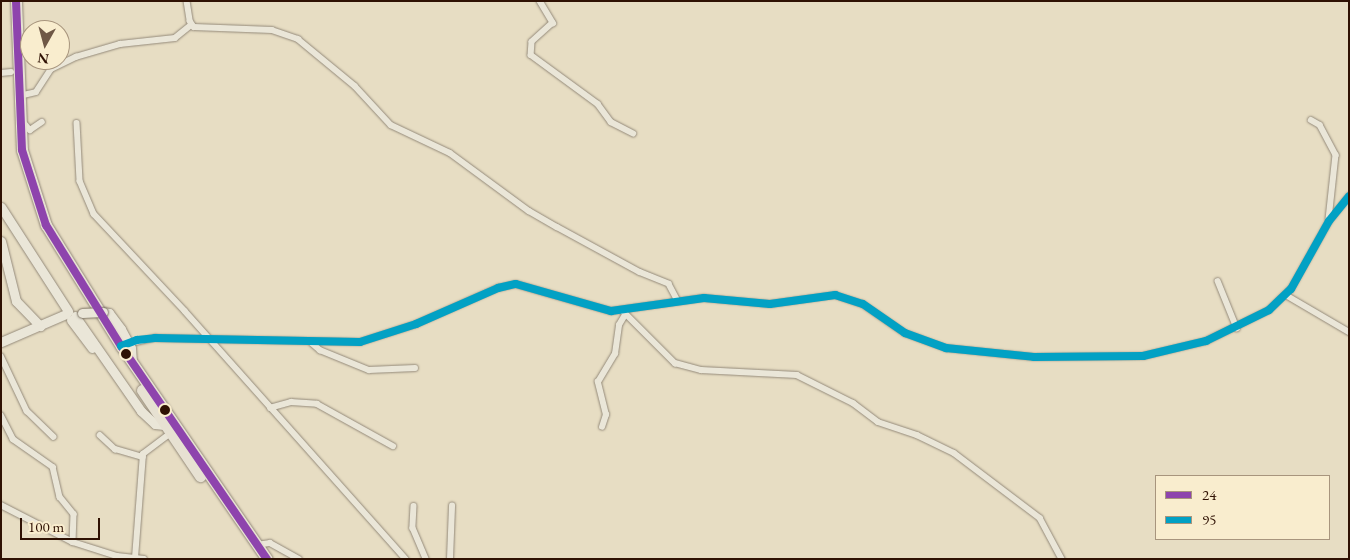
<!DOCTYPE html>
<style>
body{margin:0}
#map{position:relative;width:1350px;height:560px;overflow:hidden;background:#e7ddc3;font-family:"EB Garamond",serif}
div>[style]{position:absolute}
[style*='--x']{left:calc(var(--x)*1px);top:calc(var(--y)*1px);width:calc(var(--w)*1px);rotate:calc(var(--a)*1deg)}
.roads{filter:drop-shadow(0 0 1px #948a7a) drop-shadow(0 0 1px #948a7a)}
.street>*{height:5.5px;margin:-2.75px;padding:0 2.75px;transform-origin:2.75px;border-radius:2.75px;background:#eae6d8}
.secondary>*{height:9px;margin:-4.5px;padding:0 4.5px;transform-origin:4.5px;border-radius:4.5px;background:#eae6d8}
.highway>*{height:11px;margin:-5.5px;padding:0 5.5px;transform-origin:5.5px;border-radius:5.5px;background:#e7e1d2}
.bridges{filter:drop-shadow(0 0 1px #7a7061) drop-shadow(0 0 1px #7a7061)}
.secondary-bridge>*{height:9px;margin:-4.5px;padding:0 4.5px;transform-origin:4.5px;border-radius:4.5px;background:#eae6d8}
.bus-1>*{height:8px;margin:-4px;padding:0 4px;transform-origin:4px;border-radius:4px;background:#8e44ad}
.bus-2>*{height:8px;margin:-4px;padding:0 4px;transform-origin:4px;border-radius:4px;background:#02a1c4}
.dots>*{width:14px;height:14px;translate:-50% -50%;box-sizing:border-box;border:2px solid #f9edce;border-radius:50%}
span{translate:-50% -50%;white-space:nowrap;text-align:center;line-height:1.15;-webkit-text-stroke:4px #f9edce;paint-order:stroke}
.frame{position:absolute;inset:0;border:2px solid #2f1103;pointer-events:none}
.legend{position:absolute;left:1155px;top:475px;width:175px;height:65px;box-sizing:border-box;background:#f9edce;border:1px solid #a8957d;margin:0;padding:6px 9px;list-style:none;font-size:15px;color:#2f1103}
.legend li{display:flex;align-items:center;gap:10px;height:25px}
.legend b{width:25px;border:1px solid #a8957d}
.north{position:absolute;left:20px;top:20px;width:50px;height:50px;box-sizing:border-box;background:#f9edce;border:1px solid #a8957d;border-radius:50%;rotate:187deg;font-size:14px;font-weight:700;line-height:20px;text-align:center;color:#2f1103}
.north::after{content:'';display:block;margin:auto;width:18px;height:22px;background:#6f5846;clip-path:polygon(50% 0,100% 100%,50% 72%,0 100%)}
.scale{position:absolute;left:20px;top:518px;width:80px;height:22px;box-sizing:border-box;border:2px solid #2f1103;border-top:0;padding-left:6px;font-size:15px;line-height:18px;white-space:nowrap;color:#2f1103;-webkit-text-stroke:4px #f9edce;paint-order:stroke}
</style>
<div id="map">
<div class="roads">
<div class="street">
<div style="--x:187;--y:1;--w:20;--a:81"></div>
<div style="--x:190;--y:21;--w:7;--a:56"></div>
<div style="--x:194;--y:27;--w:78;--a:2.2"></div>
<div style="--x:272;--y:30;--w:28;--a:19"></div>
<div style="--x:298;--y:39;--w:74;--a:39.5"></div>
<div style="--x:355;--y:86;--w:53;--a:47.3"></div>
<div style="--x:391;--y:125;--w:65;--a:25.4"></div>
<div style="--x:450;--y:153;--w:98;--a:36.3"></div>
<div style="--x:529;--y:211;--w:32;--a:30"></div>
<div style="--x:557;--y:227;--w:94;--a:28.5"></div>
<div style="--x:640;--y:272;--w:31;--a:22"></div>
<div style="--x:669;--y:284;--w:19;--a:62"></div>
<div style="--x:540;--y:1;--w:26;--a:59"></div>
<div style="--x:553;--y:23;--w:28;--a:138"></div>
<div style="--x:532;--y:42;--w:13;--a:94"></div>
<div style="--x:531;--y:55;--w:83;--a:36.2"></div>
<div style="--x:598;--y:104;--w:22;--a:54"></div>
<div style="--x:611;--y:122;--w:25;--a:27"></div>
<div style="--x:1;--y:73;--w:10;--a:-6"></div>
<div style="--x:19;--y:96;--w:17;--a:-13"></div>
<div style="--x:36;--y:92;--w:27;--a:-57"></div>
<div style="--x:51;--y:69;--w:28;--a:-26"></div>
<div style="--x:76;--y:57;--w:46;--a:-16.5"></div>
<div style="--x:120;--y:44;--w:55;--a:-6.2"></div>
<div style="--x:175;--y:38;--w:21;--a:-39"></div>
<div style="--x:1311;--y:120;--w:10;--a:29"></div>
<div style="--x:1320;--y:125;--w:34;--a:62"></div>
<div style="--x:1336;--y:155;--w:64;--a:96.2"></div>
<div style="--x:77;--y:123;--w:58;--a:87"></div>
<div style="--x:80;--y:181;--w:36;--a:67"></div>
<div style="--x:94;--y:214;--w:133;--a:46.8"></div>
<div style="--x:185;--y:311;--w:332;--a:48.3"></div>
<div style="--x:25;--y:124;--w:8;--a:50"></div>
<div style="--x:30;--y:130;--w:14;--a:-34"></div>
<div style="--x:1218;--y:281;--w:51;--a:68"></div>
<div style="--x:1286;--y:295;--w:73;--a:30.4"></div>
<div style="--x:623;--y:311;--w:74;--a:45"></div>
<div style="--x:675;--y:363;--w:27;--a:15"></div>
<div style="--x:701;--y:370;--w:96;--a:3"></div>
<div style="--x:797;--y:375;--w:63;--a:26.6"></div>
<div style="--x:853;--y:403;--w:31;--a:37"></div>
<div style="--x:878;--y:422;--w:41;--a:18.4"></div>
<div style="--x:917;--y:435;--w:41;--a:25.9"></div>
<div style="--x:954;--y:453;--w:108;--a:37.1"></div>
<div style="--x:1040;--y:518;--w:47;--a:61.8"></div>
<div style="--x:312;--y:343;--w:11;--a:41"></div>
<div style="--x:320;--y:350;--w:53;--a:22.2"></div>
<div style="--x:369;--y:370;--w:46;--a:-2.5"></div>
<div style="--x:126;--y:344;--w:30;--a:-12"></div>
<div style="--x:155;--y:338;--w:205;--a:1.1"></div>
<div style="--x:360;--y:342;--w:59;--a:-17.8"></div>
<div style="--x:416;--y:324;--w:90;--a:-23.7"></div>
<div style="--x:498;--y:288;--w:18;--a:-13"></div>
<div style="--x:516;--y:284;--w:99;--a:15.9"></div>
<div style="--x:611;--y:311;--w:94;--a:-8"></div>
<div style="--x:704;--y:298;--w:66;--a:5.2"></div>
<div style="--x:770;--y:304;--w:66;--a:-7.9"></div>
<div style="--x:835;--y:295;--w:29;--a:18"></div>
<div style="--x:863;--y:304;--w:51;--a:34.6"></div>
<div style="--x:905;--y:333;--w:44;--a:20.1"></div>
<div style="--x:946;--y:348;--w:88;--a:5.8"></div>
<div style="--x:1034;--y:357;--w:109;--a:-0.5"></div>
<div style="--x:1143;--y:356;--w:65;--a:-13.4"></div>
<div style="--x:1206;--y:341;--w:70;--a:-26.2"></div>
<div style="--x:1269;--y:310;--w:30;--a:-44"></div>
<div style="--x:1291;--y:289;--w:78;--a:-60.8"></div>
<div style="--x:1329;--y:221;--w:32;--a:-51"></div>
<div style="--x:1;--y:356;--w:61;--a:64.7"></div>
<div style="--x:27;--y:411;--w:37;--a:44"></div>
<div style="--x:270;--y:408;--w:22;--a:-16"></div>
<div style="--x:291;--y:402;--w:26;--a:4"></div>
<div style="--x:317;--y:404;--w:87;--a:28.9"></div>
<div style="--x:1;--y:415;--w:27;--a:63"></div>
<div style="--x:13;--y:439;--w:49;--a:35"></div>
<div style="--x:53;--y:467;--w:31;--a:77"></div>
<div style="--x:60;--y:497;--w:22;--a:51"></div>
<div style="--x:74;--y:514;--w:28;--a:92"></div>
<div style="--x:602;--y:427;--w:13;--a:-72"></div>
<div style="--x:606;--y:415;--w:34;--a:-104"></div>
<div style="--x:598;--y:382;--w:33;--a:-59"></div>
<div style="--x:615;--y:354;--w:29;--a:-82"></div>
<div style="--x:619;--y:325;--w:12;--a:-59"></div>
<div style="--x:100;--y:435;--w:21;--a:43"></div>
<div style="--x:115;--y:449;--w:29;--a:16"></div>
<div style="--x:1;--y:505;--w:81;--a:27.2"></div>
<div style="--x:73;--y:542;--w:46;--a:17.7"></div>
<div style="--x:117;--y:556;--w:27;--a:6"></div>
<div style="--x:414;--y:506;--w:22;--a:93"></div>
<div style="--x:413;--y:528;--w:34;--a:67"></div>
<div style="--x:257;--y:545;--w:13;--a:-9"></div>
<div style="--x:270;--y:543;--w:33;--a:29"></div>
<div style="--x:135;--y:558;--w:104;--a:-85.6"></div>
<div style="--x:143;--y:454;--w:34;--a:-37"></div>
<div style="--x:450;--y:559;--w:53;--a:-87.8"></div>
</div>
<div class="secondary">
<div style="--x:1;--y:207;--w:124;--a:57.2"></div>
<div style="--x:1;--y:241;--w:62;--a:76"></div>
<div style="--x:16;--y:301;--w:35;--a:46"></div>
<div style="--x:103;--y:312;--w:6;--a:9"></div>
<div style="--x:109;--y:313;--w:20;--a:53"></div>
<div style="--x:121;--y:329;--w:21;--a:62"></div>
<div style="--x:131;--y:348;--w:15;--a:86"></div>
<div style="--x:75;--y:316;--w:116;--a:55.2"></div>
<div style="--x:141;--y:411;--w:19;--a:43"></div>
<div style="--x:155;--y:424;--w:9;--a:6"></div>
<div style="--x:71;--y:320;--w:35;--a:53"></div>
<div style="--x:1;--y:342;--w:71;--a:-23.3"></div>
</div>
<div class="highway">
<div style="--x:16;--y:1;--w:149;--a:87.7"></div>
<div style="--x:22;--y:150;--w:79;--a:72.3"></div>
<div style="--x:46;--y:225;--w:142;--a:58.2"></div>
<div style="--x:121;--y:346;--w:258;--a:55.6"></div>
<div style="--x:142;--y:390;--w:104;--a:56"></div>
</div>
</div>
<div class="bridges">
<div class="secondary-bridge">
<div style="--x:82;--y:313;--w:21;--a:-3"></div>
</div>
</div>
<div class="bus-1">
<div style="--x:16;--y:1;--w:149;--a:87.7"></div>
<div style="--x:22;--y:150;--w:79;--a:72.3"></div>
<div style="--x:46;--y:225;--w:142;--a:58.2"></div>
<div style="--x:121;--y:346;--w:258;--a:55.6"></div>
</div>
<div class="bus-2">
<div style="--x:121;--y:346;--w:17;--a:-21"></div>
<div style="--x:137;--y:340;--w:18;--a:-6"></div>
<div style="--x:155;--y:338;--w:205;--a:1.1"></div>
<div style="--x:360;--y:342;--w:59;--a:-17.8"></div>
<div style="--x:416;--y:324;--w:90;--a:-23.7"></div>
<div style="--x:498;--y:288;--w:18;--a:-13"></div>
<div style="--x:516;--y:284;--w:99;--a:15.9"></div>
<div style="--x:611;--y:311;--w:94;--a:-8"></div>
<div style="--x:704;--y:298;--w:66;--a:5.2"></div>
<div style="--x:770;--y:304;--w:66;--a:-7.9"></div>
<div style="--x:835;--y:295;--w:29;--a:18"></div>
<div style="--x:863;--y:304;--w:51;--a:34.6"></div>
<div style="--x:905;--y:333;--w:44;--a:20.1"></div>
<div style="--x:946;--y:348;--w:88;--a:5.8"></div>
<div style="--x:1034;--y:357;--w:109;--a:-0.5"></div>
<div style="--x:1143;--y:356;--w:65;--a:-13.4"></div>
<div style="--x:1206;--y:341;--w:70;--a:-26.2"></div>
<div style="--x:1269;--y:310;--w:30;--a:-44"></div>
<div style="--x:1291;--y:289;--w:78;--a:-60.8"></div>
<div style="--x:1329;--y:221;--w:32;--a:-51"></div>
</div>
<div class="dots">
<div style="left:126px;top:354px;background:#2f1103"></div>
<div style="left:165px;top:410px;background:#2f1103"></div>
</div>
<div class="frame"></div>
<ul class="legend">
<li><b style="height:6px;background:#8e44ad"></b>24</li>
<li><b style="height:6px;background:#02a1c4"></b>95</li>
</ul>
<div class="north">N</div>
<div class="scale">100 m</div>
</div>
